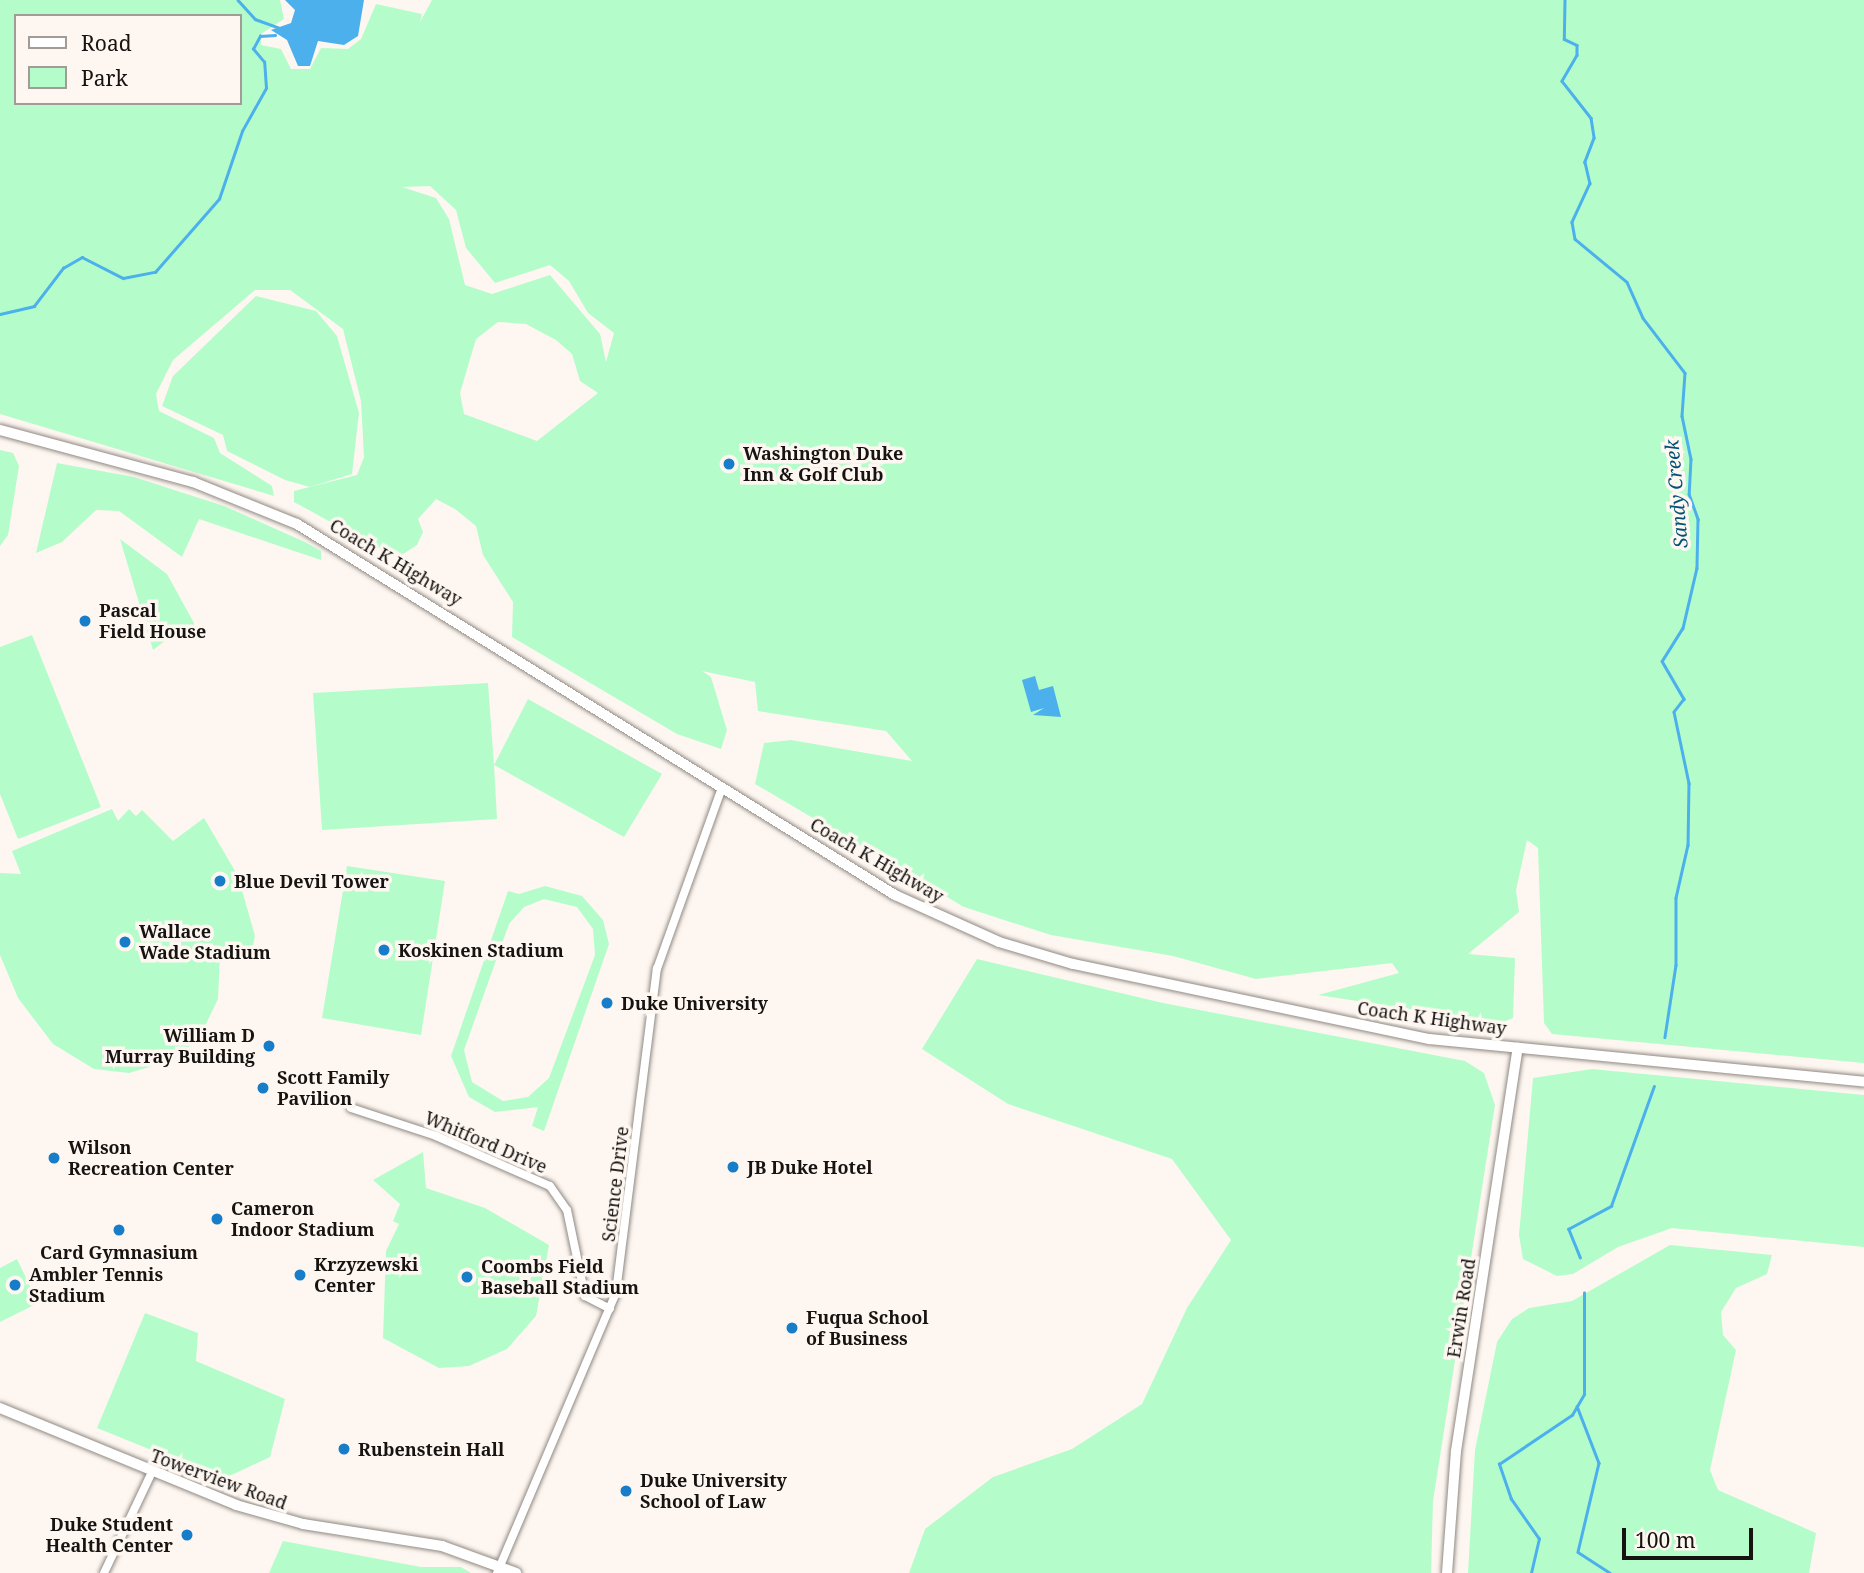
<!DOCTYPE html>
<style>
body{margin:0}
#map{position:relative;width:1864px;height:1573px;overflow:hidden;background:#fef7f1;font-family:"Noto Serif",serif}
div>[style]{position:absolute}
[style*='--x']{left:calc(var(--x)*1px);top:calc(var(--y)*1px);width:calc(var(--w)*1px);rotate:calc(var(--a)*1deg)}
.green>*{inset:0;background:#b4fdca}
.water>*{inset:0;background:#4cb0ed}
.stream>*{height:2.5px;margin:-1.25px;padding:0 1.25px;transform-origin:1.25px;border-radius:1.25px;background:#4cb0ed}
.roads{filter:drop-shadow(0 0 2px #908983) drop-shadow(0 0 2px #908983)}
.minor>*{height:8px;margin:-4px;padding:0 4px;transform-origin:4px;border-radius:4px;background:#fff}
.tertiary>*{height:10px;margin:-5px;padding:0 5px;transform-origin:5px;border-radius:5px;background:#fff}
.secondary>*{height:10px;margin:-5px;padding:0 5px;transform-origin:5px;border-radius:5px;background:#fff}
.dots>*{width:19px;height:19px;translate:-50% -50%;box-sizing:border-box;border:4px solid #fef7f1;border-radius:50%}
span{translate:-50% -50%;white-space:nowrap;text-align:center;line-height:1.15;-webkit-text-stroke:7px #fef7f1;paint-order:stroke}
.poi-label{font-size:18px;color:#161311;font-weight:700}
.left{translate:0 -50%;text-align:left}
.right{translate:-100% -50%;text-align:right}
.street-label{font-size:18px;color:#161311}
.water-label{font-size:19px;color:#005279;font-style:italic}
.legend{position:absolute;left:14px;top:14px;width:228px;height:91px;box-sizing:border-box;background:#fef7f1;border:2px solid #a19c97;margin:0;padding:9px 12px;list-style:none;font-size:21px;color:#161311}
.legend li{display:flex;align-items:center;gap:14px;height:35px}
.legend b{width:35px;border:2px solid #a19c97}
.scale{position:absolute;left:1622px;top:1528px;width:131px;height:32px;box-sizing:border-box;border:4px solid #161311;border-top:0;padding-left:9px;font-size:21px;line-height:24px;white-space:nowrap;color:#161311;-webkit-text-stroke:5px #fef7f1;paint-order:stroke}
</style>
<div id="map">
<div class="green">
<div style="clip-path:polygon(evenodd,0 0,280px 0,284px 19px,261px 34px,261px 45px,281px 49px,291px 69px,310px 69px,321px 48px,348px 49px,361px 39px,376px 4px,422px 14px,420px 22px,432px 0,1864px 0,1864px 1063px,1552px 1034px,1544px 1023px,1538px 848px,1527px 840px,1516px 890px,1519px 912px,1468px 954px,1515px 958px,1513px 1018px,1501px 1023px,1318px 995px,1399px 973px,1392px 963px,1256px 979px,1173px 956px,1051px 935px,964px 907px,755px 784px,764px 743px,791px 740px,912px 761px,886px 731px,758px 711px,755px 682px,702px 671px,711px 677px,727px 730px,721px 749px,677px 734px,512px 637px,513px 602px,483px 555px,476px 526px,455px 509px,436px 499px,418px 519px,423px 532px,417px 545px,397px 558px,294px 502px,294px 491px,357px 475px,364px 457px,361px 401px,343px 329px,290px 290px,255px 290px,173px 360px,156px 394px,159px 411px,214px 438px,220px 453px,272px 486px,274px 496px,0 414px,0 0,16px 16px,240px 16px,240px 103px,16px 103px,16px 16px,0 0,430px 186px,456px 210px,466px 248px,495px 283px,550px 265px,569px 281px,588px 313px,614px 333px,606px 362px,600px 334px,550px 275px,492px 294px,465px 285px,449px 219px,436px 198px,402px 187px,430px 186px,0 0,498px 322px,526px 324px,556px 340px,572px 354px,580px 381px,598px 393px,537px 441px,464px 414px,460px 393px,476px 339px,498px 322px)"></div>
<div style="clip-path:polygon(256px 296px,316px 311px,337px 336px,359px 413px,352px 474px,310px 487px,285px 480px,227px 451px,223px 435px,162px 406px,173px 376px)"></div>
<div style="clip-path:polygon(0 450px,13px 453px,19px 466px,8px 535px,0 546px)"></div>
<div style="clip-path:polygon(57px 463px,134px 477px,224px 506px,305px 542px,321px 551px,321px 560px,199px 519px,182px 557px,119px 511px,96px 510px,62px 542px,36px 553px)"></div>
<div style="clip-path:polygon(120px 539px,167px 574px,194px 623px,195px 638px,187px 624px,153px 650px)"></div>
<div style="clip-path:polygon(32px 635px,101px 807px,18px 839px,0 794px,0 647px)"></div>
<div style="clip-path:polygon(488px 683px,494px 765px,528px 699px,662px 774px,624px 837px,494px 765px,497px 819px,322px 830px,313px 693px)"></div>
<div style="clip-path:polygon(112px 809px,118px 821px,129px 809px,136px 816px,142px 810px,173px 841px,204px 818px,238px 876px,255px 936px,252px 950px,220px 954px,218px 999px,199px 1038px,173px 1060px,129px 1073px,94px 1069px,53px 1044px,18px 998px,0 955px,0 873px,21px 874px,12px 851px)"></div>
<div style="clip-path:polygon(347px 866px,445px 881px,421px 1035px,322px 1018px)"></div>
<div style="clip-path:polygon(evenodd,545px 886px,582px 896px,603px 920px,609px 944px,544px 1131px,532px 1126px,538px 1107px,495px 1112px,469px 1097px,451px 1056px,508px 891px,519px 894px,545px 886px,544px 899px,577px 907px,593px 929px,595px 955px,549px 1078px,528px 1097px,503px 1101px,472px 1082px,464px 1050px,509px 924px,524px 907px,544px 899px)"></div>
<div style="clip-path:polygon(977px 959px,1163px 1003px,1465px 1061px,1484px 1073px,1495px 1105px,1433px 1501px,1431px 1573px,909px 1573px,925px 1529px,993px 1477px,1072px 1449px,1142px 1404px,1187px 1308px,1231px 1240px,1172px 1159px,1008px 1104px,922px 1049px)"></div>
<div style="clip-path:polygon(1592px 1069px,1864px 1095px,1864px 1247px,1672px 1228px,1618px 1247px,1573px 1274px,1557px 1276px,1523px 1259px,1519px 1235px,1533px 1078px)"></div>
<div style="clip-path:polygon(423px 1152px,426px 1188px,485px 1208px,549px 1245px,536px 1316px,507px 1349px,469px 1366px,439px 1368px,383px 1338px,386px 1251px,399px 1224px,393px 1221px,400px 1204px,373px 1180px)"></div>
<div style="clip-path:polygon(1670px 1245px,1772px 1255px,1767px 1274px,1736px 1288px,1721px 1312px,1723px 1335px,1736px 1350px,1710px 1470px,1718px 1490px,1816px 1533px,1809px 1573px,1468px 1573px,1475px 1450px,1497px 1342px,1512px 1319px,1529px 1308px,1572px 1301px)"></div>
<div style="clip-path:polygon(17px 1259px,38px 1303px,0 1322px,0 1268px)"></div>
<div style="clip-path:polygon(145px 1313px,198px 1333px,196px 1361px,285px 1399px,270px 1457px,223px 1479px,97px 1428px)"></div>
<div style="clip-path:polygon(283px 1541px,421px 1567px,461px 1567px,471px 1573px,269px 1573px)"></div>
</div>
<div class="water">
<div style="clip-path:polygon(285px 0,364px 0,358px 36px,344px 45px,318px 41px,310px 66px,298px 66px,287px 40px,271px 30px,291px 23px,295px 10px)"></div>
<div style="clip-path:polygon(1035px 676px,1039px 690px,1053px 686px,1061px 717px,1033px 715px,1044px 708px,1031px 712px,1022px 680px)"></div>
</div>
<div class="stream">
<div style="--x:238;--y:0;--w:25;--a:48"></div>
<div style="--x:255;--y:19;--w:30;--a:20"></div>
<div style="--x:1565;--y:0;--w:39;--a:91"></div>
<div style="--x:1564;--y:39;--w:14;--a:25"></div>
<div style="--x:1577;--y:45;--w:10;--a:90"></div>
<div style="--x:1577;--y:55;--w:30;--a:120"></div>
<div style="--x:1562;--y:81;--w:47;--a:51.9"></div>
<div style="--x:1591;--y:118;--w:20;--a:81"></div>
<div style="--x:1594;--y:138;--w:26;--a:111"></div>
<div style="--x:1585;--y:162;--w:22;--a:77"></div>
<div style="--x:1590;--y:183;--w:43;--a:114.8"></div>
<div style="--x:1572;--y:222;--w:17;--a:80"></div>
<div style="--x:1575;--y:239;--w:67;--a:39.6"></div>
<div style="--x:1627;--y:282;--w:39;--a:66"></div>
<div style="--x:1643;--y:318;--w:69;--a:52.6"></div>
<div style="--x:1685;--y:373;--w:43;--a:94"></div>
<div style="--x:1682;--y:416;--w:44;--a:78.2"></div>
<div style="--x:1691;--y:459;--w:35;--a:93"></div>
<div style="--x:1689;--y:494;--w:27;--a:70"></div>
<div style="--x:1698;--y:519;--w:49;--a:91.2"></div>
<div style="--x:1697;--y:568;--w:62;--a:103.1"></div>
<div style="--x:1683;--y:628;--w:39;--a:122"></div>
<div style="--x:1662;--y:661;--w:44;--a:59.9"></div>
<div style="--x:1684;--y:699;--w:16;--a:128"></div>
<div style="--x:1674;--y:712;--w:73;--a:78.1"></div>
<div style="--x:1689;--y:783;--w:62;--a:90.9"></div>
<div style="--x:1688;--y:845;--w:54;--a:102.8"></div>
<div style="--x:1676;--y:898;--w:67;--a:90"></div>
<div style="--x:1676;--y:965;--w:73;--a:98.7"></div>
<div style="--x:0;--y:314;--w:35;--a:-13"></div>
<div style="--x:34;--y:306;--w:48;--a:-52.7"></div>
<div style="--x:63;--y:268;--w:22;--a:-30"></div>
<div style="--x:82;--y:257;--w:46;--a:27.1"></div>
<div style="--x:123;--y:278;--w:33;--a:-11"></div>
<div style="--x:155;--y:272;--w:97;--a:-48.8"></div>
<div style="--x:219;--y:199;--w:72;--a:-71.3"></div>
<div style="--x:242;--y:131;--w:49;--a:-60.8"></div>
<div style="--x:266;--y:88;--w:26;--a:-94"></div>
<div style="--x:264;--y:62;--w:17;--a:-130"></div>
<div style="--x:253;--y:49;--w:15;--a:-62"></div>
<div style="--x:260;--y:36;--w:15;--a:-4"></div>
<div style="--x:1580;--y:1258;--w:31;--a:-112"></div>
<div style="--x:1568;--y:1229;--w:49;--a:-28.1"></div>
<div style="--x:1611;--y:1206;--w:127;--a:-70.3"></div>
<div style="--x:1577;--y:1406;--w:61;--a:68.9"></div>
<div style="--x:1599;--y:1463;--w:91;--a:103.3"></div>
<div style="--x:1578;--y:1552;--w:38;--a:33"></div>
<div style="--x:1531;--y:1573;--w:35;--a:-77"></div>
<div style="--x:1539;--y:1539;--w:49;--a:-125"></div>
<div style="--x:1511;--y:1499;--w:37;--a:-109"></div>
<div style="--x:1499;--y:1464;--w:88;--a:-33.9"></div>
<div style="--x:1572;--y:1415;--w:24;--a:-60"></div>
<div style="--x:1584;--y:1394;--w:101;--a:-90"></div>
</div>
<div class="roads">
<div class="minor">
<div style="--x:351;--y:1108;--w:89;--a:18.2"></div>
<div style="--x:436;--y:1136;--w:124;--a:23.7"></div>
<div style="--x:550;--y:1186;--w:29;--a:55"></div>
<div style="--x:567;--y:1210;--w:88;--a:78.2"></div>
<div style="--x:585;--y:1296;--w:28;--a:27"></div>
<div style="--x:104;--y:1573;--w:112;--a:-64.6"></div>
<div style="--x:497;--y:1573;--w:305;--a:-67"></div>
<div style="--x:616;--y:1292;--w:326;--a:-82.8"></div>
<div style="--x:657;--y:969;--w:193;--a:-70.3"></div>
</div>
<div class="tertiary">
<div style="--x:0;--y:1408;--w:255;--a:22.3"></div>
<div style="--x:236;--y:1505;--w:70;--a:15.8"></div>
<div style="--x:303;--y:1524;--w:141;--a:9"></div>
<div style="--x:442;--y:1546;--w:79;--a:20"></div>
</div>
<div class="secondary">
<div style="--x:0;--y:430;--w:200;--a:15.1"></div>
<div style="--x:193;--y:482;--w:112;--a:22"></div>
<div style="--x:297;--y:524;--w:704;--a:31.82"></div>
<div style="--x:895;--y:895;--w:114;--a:24.3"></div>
<div style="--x:999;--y:942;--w:77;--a:16.6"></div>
<div style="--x:1073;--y:964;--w:364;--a:11.9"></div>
<div style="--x:1429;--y:1039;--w:437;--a:5.6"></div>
<div style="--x:1447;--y:1573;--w:122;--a:-85.8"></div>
<div style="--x:1456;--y:1451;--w:408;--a:-81.3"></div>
</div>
</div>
<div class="dots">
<div style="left:729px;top:464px;background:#187dc8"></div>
<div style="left:85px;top:621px;background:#187dc8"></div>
<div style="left:220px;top:881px;background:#187dc8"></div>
<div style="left:125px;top:942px;background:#187dc8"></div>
<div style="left:384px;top:950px;background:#187dc8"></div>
<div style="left:607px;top:1003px;background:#187dc8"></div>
<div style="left:269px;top:1046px;background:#187dc8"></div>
<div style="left:263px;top:1088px;background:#187dc8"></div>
<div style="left:54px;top:1158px;background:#187dc8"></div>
<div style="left:733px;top:1167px;background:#187dc8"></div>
<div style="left:217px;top:1219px;background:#187dc8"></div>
<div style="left:119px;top:1230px;background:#187dc8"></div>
<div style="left:300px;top:1275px;background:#187dc8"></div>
<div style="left:467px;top:1277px;background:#187dc8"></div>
<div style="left:15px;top:1285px;background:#187dc8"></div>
<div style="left:792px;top:1328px;background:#187dc8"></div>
<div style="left:344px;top:1449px;background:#187dc8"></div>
<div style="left:626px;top:1491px;background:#187dc8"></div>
<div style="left:187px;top:1535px;background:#187dc8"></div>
</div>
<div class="poi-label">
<span class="left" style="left:743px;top:464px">Washington Duke<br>Inn &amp; Golf Club</span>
<span class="left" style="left:99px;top:621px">Pascal<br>Field House</span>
<span class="left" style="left:234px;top:881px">Blue Devil Tower</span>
<span class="left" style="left:139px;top:942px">Wallace<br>Wade Stadium</span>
<span class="left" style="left:398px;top:950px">Koskinen Stadium</span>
<span class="left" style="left:621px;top:1003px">Duke University</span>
<span class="right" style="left:255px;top:1046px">William D<br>Murray Building</span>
<span class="left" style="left:277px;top:1088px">Scott Family<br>Pavilion</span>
<span class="left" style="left:68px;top:1158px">Wilson<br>Recreation Center</span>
<span class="left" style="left:747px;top:1167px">JB Duke Hotel</span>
<span class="left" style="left:231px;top:1219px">Cameron<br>Indoor Stadium</span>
<span style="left:119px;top:1252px">Card Gymnasium</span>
<span class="left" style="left:314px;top:1275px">Krzyzewski<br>Center</span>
<span class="left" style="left:481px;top:1277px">Coombs Field<br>Baseball Stadium</span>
<span class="left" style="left:29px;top:1285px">Ambler Tennis<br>Stadium</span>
<span class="left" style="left:806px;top:1328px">Fuqua School<br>of Business</span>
<span class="left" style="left:358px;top:1449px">Rubenstein Hall</span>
<span class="left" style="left:640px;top:1491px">Duke University<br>School of Law</span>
<span class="right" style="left:173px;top:1535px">Duke Student<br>Health Center</span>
</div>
<div class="street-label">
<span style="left:396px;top:562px;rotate:31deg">Coach K Highway</span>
<span style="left:877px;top:860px;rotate:30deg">Coach K Highway</span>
<span style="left:1432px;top:1018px;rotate:8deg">Coach K Highway</span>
<span style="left:486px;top:1142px;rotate:23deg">Whitford Drive</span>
<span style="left:615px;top:1184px;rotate:-83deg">Science Drive</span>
<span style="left:1461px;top:1308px;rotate:-81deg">Erwin Road</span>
<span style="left:219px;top:1479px;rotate:20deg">Towerview Road</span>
</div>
<div class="water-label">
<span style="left:1677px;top:494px;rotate:-95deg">Sandy Creek</span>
</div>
<ul class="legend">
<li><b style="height:9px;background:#fff"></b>Road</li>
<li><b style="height:19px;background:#b4fdca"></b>Park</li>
</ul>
<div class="scale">100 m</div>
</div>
